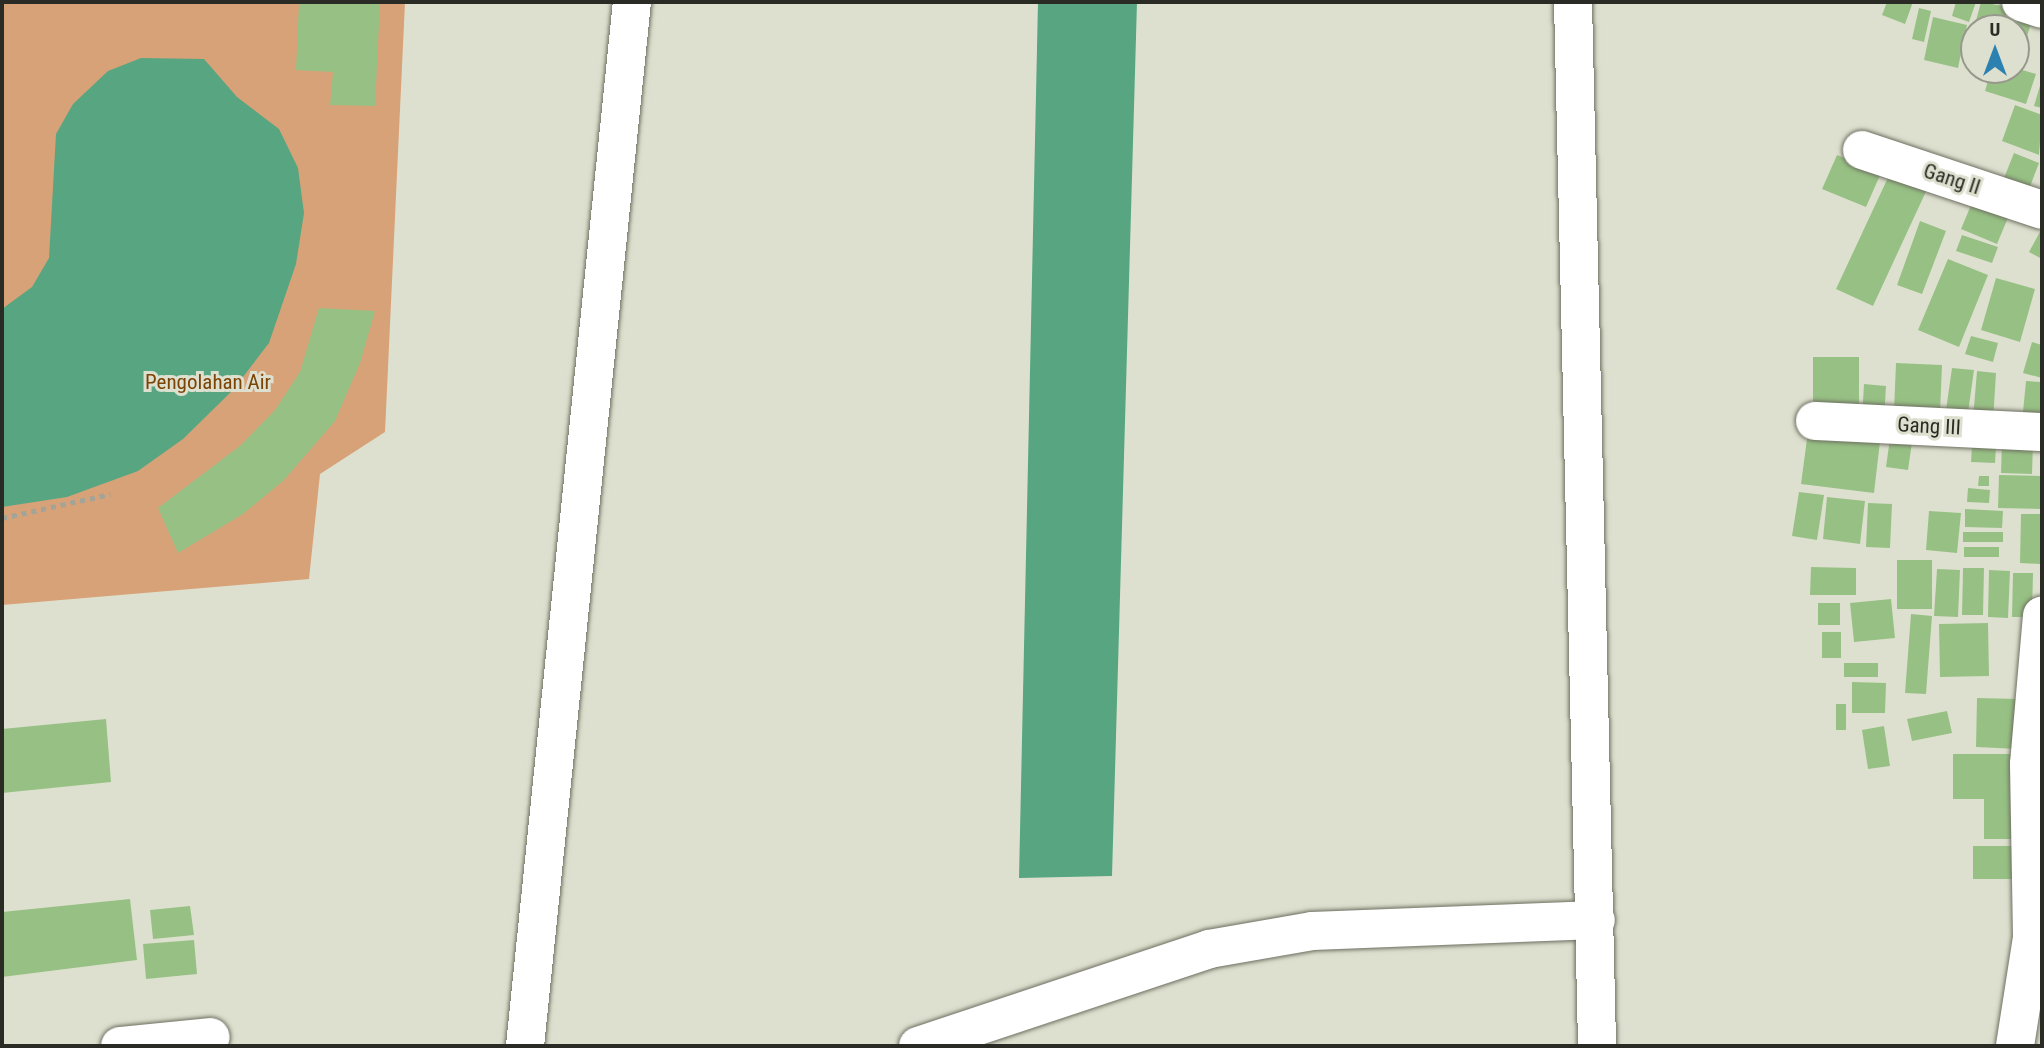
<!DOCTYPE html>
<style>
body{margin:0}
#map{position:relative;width:2044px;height:1048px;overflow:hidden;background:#dee0cf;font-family:"Roboto Condensed",sans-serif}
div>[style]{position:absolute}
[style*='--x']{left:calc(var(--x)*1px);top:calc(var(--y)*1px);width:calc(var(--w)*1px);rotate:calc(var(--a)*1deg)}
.green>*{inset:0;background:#d7a278}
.water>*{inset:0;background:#57a681}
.building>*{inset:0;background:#97c184}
.path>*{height:4.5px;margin-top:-2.25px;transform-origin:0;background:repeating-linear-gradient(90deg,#a3a497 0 5px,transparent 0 10px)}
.roads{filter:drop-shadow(0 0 2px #6e6f61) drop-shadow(0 0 2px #6e6f61)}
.minor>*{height:38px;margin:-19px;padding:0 19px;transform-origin:19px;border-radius:19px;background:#fff}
span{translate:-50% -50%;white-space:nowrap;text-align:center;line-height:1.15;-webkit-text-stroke:6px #dee0cf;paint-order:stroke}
.street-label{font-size:21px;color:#2b2b25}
.park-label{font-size:21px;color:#7b4406}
.frame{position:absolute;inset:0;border:4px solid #2b2b25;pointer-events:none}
.north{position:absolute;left:1960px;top:14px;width:70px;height:70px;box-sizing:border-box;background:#dee0cf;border:2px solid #96988b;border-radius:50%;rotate:0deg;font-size:19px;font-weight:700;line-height:28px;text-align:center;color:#2b2b25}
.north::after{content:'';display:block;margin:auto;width:24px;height:32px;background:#2d81b1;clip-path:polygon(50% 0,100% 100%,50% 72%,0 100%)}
</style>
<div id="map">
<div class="green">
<div style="clip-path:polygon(2px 2px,405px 2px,385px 432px,320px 474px,309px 579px,2px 605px)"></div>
</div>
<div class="water">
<div style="clip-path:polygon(1038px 2px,1137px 2px,1112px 876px,1019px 878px)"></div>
<div style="clip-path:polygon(141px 58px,204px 59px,237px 97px,279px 129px,298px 168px,304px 213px,296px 264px,269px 343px,233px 390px,183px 439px,138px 471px,67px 497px,2px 507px,2px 309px,32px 287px,49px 258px,56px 134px,73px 104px,108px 71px)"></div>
</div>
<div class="building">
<div style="clip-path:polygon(299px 2px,380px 2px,375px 106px,330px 105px,333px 72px,296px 70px)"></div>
<div style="clip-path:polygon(1887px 2px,1913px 2px,1905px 24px,1882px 15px)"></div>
<div style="clip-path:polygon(1956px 2px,1976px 2px,1969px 22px,1952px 16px)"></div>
<div style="clip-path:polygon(1981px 2px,2008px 7px,2003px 28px,1974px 28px)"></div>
<div style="clip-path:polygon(1919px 8px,1931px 11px,1924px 42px,1912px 39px)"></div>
<div style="clip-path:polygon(2016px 11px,2033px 16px,2020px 60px,2016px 28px,2011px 28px)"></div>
<div style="clip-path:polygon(1933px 17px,1967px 25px,1958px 68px,1924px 60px)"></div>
<div style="clip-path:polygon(2016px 68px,2036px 74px,2026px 104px,1985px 91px,1991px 70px)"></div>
<div style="clip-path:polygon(2042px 79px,2042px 108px,2034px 106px)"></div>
<div style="clip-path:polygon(2015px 105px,2042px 115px,2039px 155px,2002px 141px)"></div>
<div style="clip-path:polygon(2014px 153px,2039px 163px,2026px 197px,2000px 188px)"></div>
<div style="clip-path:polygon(1837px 155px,1881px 173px,1866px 207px,1822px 189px)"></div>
<div style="clip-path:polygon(1892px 169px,1929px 185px,1873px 306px,1836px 289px)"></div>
<div style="clip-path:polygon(1974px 198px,2010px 213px,1997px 244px,1961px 229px)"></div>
<div style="clip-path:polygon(1920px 221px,1946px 231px,1922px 294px,1897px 285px)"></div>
<div style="clip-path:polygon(2042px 228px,2042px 259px,2029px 252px)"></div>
<div style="clip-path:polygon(1962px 235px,1998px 247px,1992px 263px,1956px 251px)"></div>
<div style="clip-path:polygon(1948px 259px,1988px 275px,1959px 347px,1918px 330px)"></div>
<div style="clip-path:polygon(1996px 278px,2035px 289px,2020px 342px,1981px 330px)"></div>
<div style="clip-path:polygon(319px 308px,375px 311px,360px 363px,335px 421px,284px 480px,243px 514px,178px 553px,158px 508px,241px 445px,275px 410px,300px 372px)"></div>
<div style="clip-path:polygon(1971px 336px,1998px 343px,1993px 362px,1965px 354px)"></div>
<div style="clip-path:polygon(2032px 342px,2042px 345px,2042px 378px,2023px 373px)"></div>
<div style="clip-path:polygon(1813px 357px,1859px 357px,1859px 415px,1813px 415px)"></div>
<div style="clip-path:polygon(1896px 363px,1942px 365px,1940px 413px,1894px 411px)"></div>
<div style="clip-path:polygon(1952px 368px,1974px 370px,1967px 420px,1945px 417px)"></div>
<div style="clip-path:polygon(1977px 371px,1996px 373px,1993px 421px,1973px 419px)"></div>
<div style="clip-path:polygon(2026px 381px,2042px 382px,2042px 414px,2023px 412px)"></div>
<div style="clip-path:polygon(1864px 384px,1886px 386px,1884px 420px,1862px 418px)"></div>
<div style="clip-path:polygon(1809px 424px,1881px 433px,1874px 493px,1801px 484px)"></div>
<div style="clip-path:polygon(1890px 438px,1912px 442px,1908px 470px,1886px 467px)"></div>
<div style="clip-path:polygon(2002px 442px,2033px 443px,2032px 474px,2001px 473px)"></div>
<div style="clip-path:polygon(1972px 446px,1996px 447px,1995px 463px,1971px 462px)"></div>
<div style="clip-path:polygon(1999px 475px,2040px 476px,2040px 509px,1998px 508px)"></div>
<div style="clip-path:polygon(1979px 476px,1989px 476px,1989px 486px,1978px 486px)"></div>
<div style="clip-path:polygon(1968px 488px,1990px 490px,1989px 503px,1967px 502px)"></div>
<div style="clip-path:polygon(1799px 492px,1824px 495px,1817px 540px,1792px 536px)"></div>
<div style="clip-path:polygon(1827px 497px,1865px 501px,1860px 544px,1823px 539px)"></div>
<div style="clip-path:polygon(1868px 503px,1892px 504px,1890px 548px,1866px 547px)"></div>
<div style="clip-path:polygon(1965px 509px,2003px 511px,2002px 528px,1965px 527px)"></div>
<div style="clip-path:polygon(1929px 511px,1961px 513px,1957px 553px,1926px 550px)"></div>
<div style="clip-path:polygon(2021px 514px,2041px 514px,2040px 564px,2020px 563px)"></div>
<div style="clip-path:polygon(1963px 532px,2003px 532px,2003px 542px,1963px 542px)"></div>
<div style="clip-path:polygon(1964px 547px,1999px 547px,1999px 557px,1964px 557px)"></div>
<div style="clip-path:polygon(1897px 560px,1932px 560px,1932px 609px,1897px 609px)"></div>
<div style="clip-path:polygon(1811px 567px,1856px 568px,1856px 595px,1810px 595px)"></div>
<div style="clip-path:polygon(1963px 568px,1984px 568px,1983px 615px,1962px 615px)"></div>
<div style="clip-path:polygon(1937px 569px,1960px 570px,1958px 617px,1934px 616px)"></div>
<div style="clip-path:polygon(1989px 570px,2010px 571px,2008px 618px,1988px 617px)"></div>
<div style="clip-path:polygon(2013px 573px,2033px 573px,2032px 617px,2012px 617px)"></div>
<div style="clip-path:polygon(1891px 599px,1895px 638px,1854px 642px,1850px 603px)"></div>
<div style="clip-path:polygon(1818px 603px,1840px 603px,1840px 625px,1818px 625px)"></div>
<div style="clip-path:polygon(1911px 614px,1932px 616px,1926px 694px,1905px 693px)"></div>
<div style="clip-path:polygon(1988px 623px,1989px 676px,1940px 677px,1939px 624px)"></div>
<div style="clip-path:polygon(1822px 632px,1841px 632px,1841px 658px,1822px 658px)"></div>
<div style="clip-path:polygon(1844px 663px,1878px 663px,1878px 677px,1844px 677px)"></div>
<div style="clip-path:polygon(1852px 682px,1886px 683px,1885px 713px,1852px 713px)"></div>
<div style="clip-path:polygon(1977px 698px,2020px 699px,2018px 749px,1976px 747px)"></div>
<div style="clip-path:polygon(1836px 704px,1846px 704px,1846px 730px,1836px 730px)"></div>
<div style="clip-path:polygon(1947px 711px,1952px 733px,1912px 741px,1907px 719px)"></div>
<div style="clip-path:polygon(106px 719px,111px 782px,2px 793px,2px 729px)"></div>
<div style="clip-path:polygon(1884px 726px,1890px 766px,1868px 769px,1862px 730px)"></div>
<div style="clip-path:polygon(1953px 754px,2019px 754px,2019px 839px,1984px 839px,1984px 799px,1953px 799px)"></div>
<div style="clip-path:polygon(1973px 846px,2020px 846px,2020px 879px,1973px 879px)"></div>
<div style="clip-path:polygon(130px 899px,137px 960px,2px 977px,2px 912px)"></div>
<div style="clip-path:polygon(190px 906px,194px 935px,153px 939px,150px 910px)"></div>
<div style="clip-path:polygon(194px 940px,197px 974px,146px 979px,143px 944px)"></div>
</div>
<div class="path">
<div style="--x:2;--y:518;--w:111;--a:-12.5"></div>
</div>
<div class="roads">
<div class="minor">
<div style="--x:1573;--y:2;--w:1044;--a:88.68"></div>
<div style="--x:2021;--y:2;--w:22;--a:18"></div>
<div style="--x:1862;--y:150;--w:190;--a:18.4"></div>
<div style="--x:1815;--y:421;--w:227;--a:2.8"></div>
<div style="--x:120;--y:1046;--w:91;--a:-5.6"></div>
<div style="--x:525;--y:1046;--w:1049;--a:-84.15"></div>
<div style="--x:918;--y:1046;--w:307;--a:-18.4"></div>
<div style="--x:1209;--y:949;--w:105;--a:-9.9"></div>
<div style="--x:1312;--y:931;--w:284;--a:-2.2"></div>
<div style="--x:2015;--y:1046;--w:110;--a:-81.1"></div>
<div style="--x:2032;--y:937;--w:173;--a:-91"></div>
<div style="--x:2029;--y:764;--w:149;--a:-85"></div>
</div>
</div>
<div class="street-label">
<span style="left:1952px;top:179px;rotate:18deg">Gang II</span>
<span style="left:1929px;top:426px;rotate:3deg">Gang III</span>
</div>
<div class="park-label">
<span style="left:208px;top:382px">Pengolahan Air</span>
</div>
<div class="frame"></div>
<div class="north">U</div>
</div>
